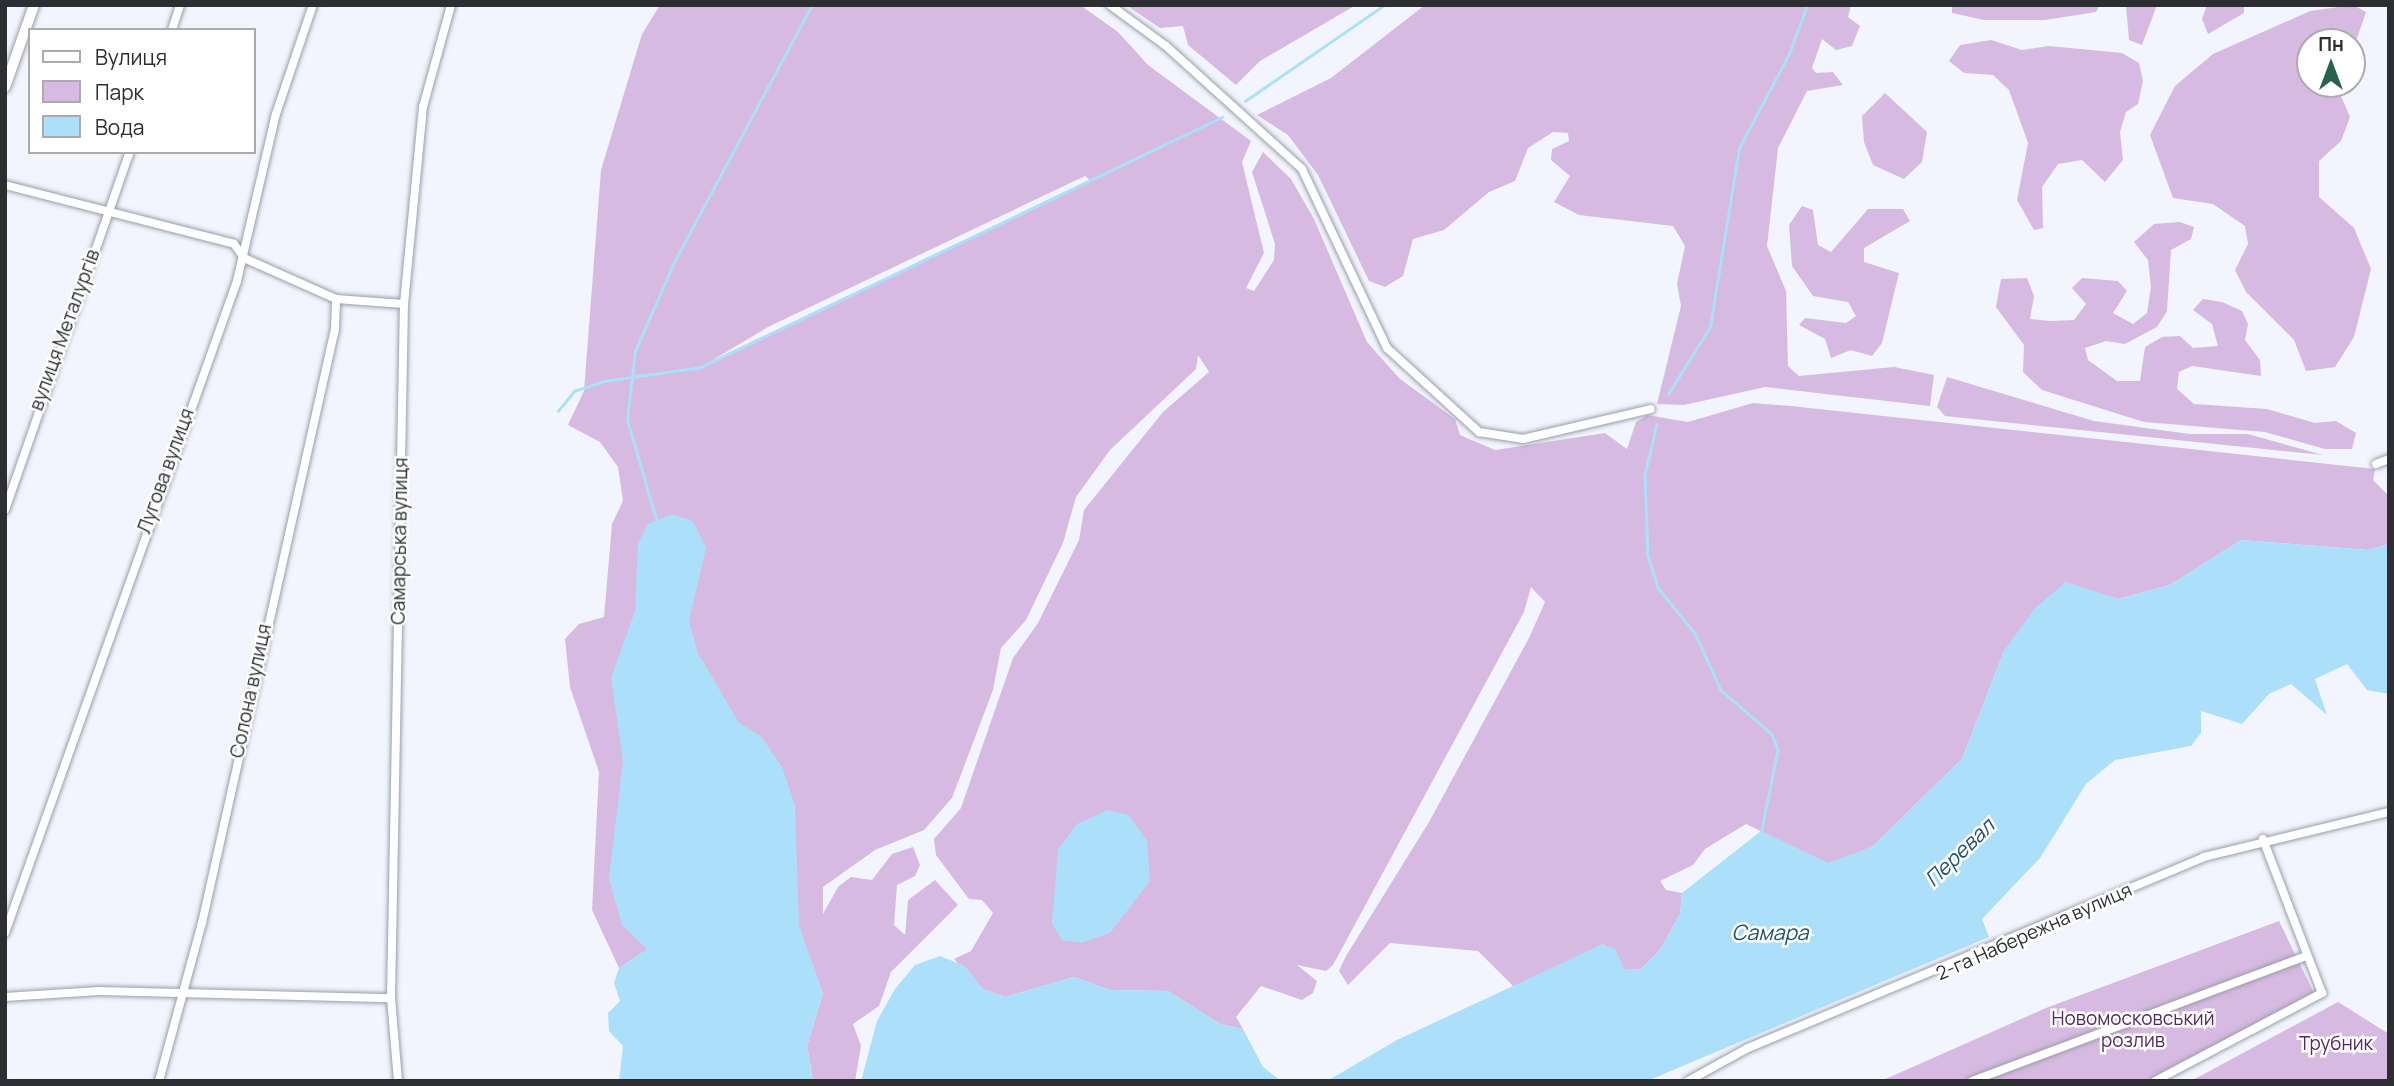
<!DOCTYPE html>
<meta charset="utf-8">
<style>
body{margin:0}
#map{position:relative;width:2394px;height:1086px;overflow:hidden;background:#f2f5fe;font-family:Manrope,sans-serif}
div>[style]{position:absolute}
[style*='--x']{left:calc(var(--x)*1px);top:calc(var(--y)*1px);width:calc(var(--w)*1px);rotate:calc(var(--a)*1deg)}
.green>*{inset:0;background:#d6bae1}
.water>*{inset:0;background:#ace0fa}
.stream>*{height:2.5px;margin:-1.25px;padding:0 1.25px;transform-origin:1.25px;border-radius:1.25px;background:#ace0fa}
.roads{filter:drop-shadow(0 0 2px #9b9ea9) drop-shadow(0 0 2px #9b9ea9)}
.minor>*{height:8px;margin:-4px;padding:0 4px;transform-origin:4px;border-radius:4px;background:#fff}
.tertiary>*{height:10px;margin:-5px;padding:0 5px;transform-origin:5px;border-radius:5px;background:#fff}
span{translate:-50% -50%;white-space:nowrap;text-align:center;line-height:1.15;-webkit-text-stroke:5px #fff;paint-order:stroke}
.street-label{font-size:19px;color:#2d2e32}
.park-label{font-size:19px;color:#552966}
.water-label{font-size:21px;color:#21546b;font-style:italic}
.frame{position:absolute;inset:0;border:7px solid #2d2e32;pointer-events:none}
.legend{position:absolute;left:28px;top:28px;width:228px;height:126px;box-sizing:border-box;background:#fff;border:2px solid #ababad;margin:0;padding:9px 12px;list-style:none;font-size:21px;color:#2d2e32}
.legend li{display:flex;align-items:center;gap:14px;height:35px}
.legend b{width:35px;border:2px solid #ababad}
.north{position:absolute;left:2296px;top:28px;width:70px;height:70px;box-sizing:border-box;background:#fff;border:2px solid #ababad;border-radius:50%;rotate:0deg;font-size:19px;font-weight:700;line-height:28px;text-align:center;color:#2d2e32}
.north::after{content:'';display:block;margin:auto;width:24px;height:32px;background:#28624c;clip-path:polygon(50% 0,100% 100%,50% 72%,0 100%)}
</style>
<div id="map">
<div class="green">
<div style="clip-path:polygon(evenodd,660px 5px,1080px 5px,1118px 32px,1148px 65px,1251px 141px,1242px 162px,1264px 253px,1246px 288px,1254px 291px,1274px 260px,1275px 244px,1252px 172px,1263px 152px,1291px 179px,1314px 219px,1367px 342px,1400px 379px,1455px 419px,1460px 435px,1495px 450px,1605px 433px,1627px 449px,1636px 422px,1647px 415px,1688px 422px,1753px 403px,1791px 406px,2375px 469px,2373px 480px,2389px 496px,2389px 544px,2368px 550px,2241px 540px,2170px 585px,2118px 599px,2066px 583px,2004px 651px,1962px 759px,1872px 847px,1828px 864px,1746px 824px,1705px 849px,1693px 865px,1660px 881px,1666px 890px,1682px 893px,1680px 914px,1660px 950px,1641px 969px,1625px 970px,1603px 944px,1516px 989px,1478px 951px,1390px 943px,1348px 985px,1339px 971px,1346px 956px,1429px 822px,1529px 638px,1545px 602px,1531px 587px,1524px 612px,1333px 965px,1326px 971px,1297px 965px,1317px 981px,1313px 993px,1302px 1000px,1261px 986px,1236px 1017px,1243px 1029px,1220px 1024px,1168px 991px,1110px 990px,1074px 977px,1005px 997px,983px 989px,954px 959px,971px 951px,993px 913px,982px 900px,969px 899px,936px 855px,934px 839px,961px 808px,1013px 658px,1038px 623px,1079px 540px,1084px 510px,1163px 412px,1209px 372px,1198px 355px,1196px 369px,1110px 450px,1076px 497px,1063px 543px,1026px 620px,1001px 648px,993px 690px,952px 798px,924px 830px,875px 850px,823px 887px,823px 914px,838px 887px,851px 877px,872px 880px,892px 854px,913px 847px,920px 865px,915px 876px,897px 885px,894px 925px,905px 935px,908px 900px,935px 880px,958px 905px,891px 972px,879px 1006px,853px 1024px,861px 1046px,855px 1081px,813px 1081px,807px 1046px,823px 993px,648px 949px,619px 968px,592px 910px,599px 772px,570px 687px,565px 639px,579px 624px,604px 617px,612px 524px,623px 501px,618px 467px,600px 442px,568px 425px,584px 391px,601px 170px,642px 34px,660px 5px,1085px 176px,1090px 180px,711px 361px,768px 327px,1085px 176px)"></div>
<div style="clip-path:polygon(1126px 5px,1356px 5px,1260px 61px,1236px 85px,1188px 45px,1183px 26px,1160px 28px)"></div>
<div style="clip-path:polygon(1425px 5px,1851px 5px,1848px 17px,1860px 26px,1852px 46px,1836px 50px,1822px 39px,1812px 68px,1816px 73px,1833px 72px,1843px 85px,1807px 91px,1778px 148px,1767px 246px,1786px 291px,1788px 366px,1799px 376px,1894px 367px,1934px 375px,1930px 406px,1765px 387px,1684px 405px,1657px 404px,1681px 306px,1677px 284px,1685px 246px,1673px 226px,1579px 215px,1554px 202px,1570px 176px,1551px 160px,1552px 149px,1569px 141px,1568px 133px,1553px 132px,1528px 148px,1515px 181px,1489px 192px,1444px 230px,1413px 239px,1403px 276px,1385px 287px,1369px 281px,1318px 175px,1288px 135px,1257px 115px,1331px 78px)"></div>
<div style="clip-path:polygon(1952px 5px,2100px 5px,2096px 12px,2045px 20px,1984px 20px,1952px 13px)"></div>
<div style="clip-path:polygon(2126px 5px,2157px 5px,2142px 45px,2129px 40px)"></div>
<div style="clip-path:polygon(2207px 5px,2244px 5px,2244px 13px,2208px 34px,2202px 19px)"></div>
<div style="clip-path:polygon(2353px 5px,2366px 12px,2352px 53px,2352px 42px,2310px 42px,2310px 84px,2336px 84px,2350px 117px,2341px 141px,2319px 161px,2319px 197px,2354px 228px,2371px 269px,2354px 337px,2335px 367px,2306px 371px,2294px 340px,2246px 292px,2235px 270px,2248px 244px,2245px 226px,2213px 204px,2173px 198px,2150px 135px,2175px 86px,2213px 54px,2310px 11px)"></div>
<div style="clip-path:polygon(1991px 40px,2022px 50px,2049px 46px,2122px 53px,2139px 63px,2143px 81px,2138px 104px,2126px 112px,2120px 132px,2123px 160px,2105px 182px,2082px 160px,2058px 164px,2042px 187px,2043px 228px,2034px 230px,2017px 200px,2028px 143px,2009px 90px,1993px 75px,1964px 73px,1949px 61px,1960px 45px)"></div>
<div style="clip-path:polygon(1885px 93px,1927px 132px,1922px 162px,1904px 179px,1873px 165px,1864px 142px,1862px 116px)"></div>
<div style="clip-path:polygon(1802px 206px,1813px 210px,1818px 245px,1831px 252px,1868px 209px,1903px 209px,1910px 221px,1864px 248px,1864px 262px,1899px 273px,1882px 343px,1872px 356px,1851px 350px,1831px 358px,1825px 339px,1799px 325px,1805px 318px,1846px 323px,1856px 316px,1848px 302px,1813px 296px,1792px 266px,1789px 225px)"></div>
<div style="clip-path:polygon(2180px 222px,2194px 227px,2191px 239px,2171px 250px,2167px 311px,2157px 327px,2125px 344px,2106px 341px,2085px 348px,2088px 360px,2117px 381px,2140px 381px,2145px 347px,2162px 337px,2180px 336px,2193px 348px,2218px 346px,2212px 324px,2193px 310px,2203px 299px,2222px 302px,2242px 311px,2248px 324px,2245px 340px,2260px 360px,2261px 376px,2192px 366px,2179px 372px,2177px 389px,2194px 404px,2267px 409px,2315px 423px,2336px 421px,2356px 433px,2352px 449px,2325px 449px,2265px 432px,2144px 422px,2042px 390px,2023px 372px,2024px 345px,1996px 307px,2001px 279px,2027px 278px,2034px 296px,2030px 319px,2052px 321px,2074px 320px,2086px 304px,2072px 288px,2082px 278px,2118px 281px,2127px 291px,2113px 313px,2133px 324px,2147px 313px,2151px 287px,2148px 260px,2134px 242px,2154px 224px)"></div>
<div style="clip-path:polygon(1947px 377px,2094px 421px,2190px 434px,2248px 434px,2323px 455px,1945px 416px,1937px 407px)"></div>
<div style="clip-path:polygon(2279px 921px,2314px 993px,2148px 1081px,1881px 1081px,2046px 1008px)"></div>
<div style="clip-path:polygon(2338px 1002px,2389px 1034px,2389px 1081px,2191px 1081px)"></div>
</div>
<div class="water">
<div style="clip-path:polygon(672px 514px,693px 521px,706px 548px,689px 621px,698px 653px,739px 723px,761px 736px,782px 767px,795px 806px,799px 925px,823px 993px,807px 1046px,813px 1081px,619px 1081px,623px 1046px,609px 1031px,608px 1013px,620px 1001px,614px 983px,619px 968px,647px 949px,622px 925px,609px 878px,623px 761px,611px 678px,635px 611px,638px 543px,648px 524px)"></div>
<div style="clip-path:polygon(2241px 540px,2368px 550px,2389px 544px,2389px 694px,2367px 690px,2347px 664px,2315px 679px,2327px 715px,2291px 684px,2269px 694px,2242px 724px,2201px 711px,2201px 733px,2191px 746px,2115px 760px,2086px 784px,2040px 858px,1982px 919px,1989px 937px,1647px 1081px,1327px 1081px,1397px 1040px,1603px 944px,1615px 949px,1625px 970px,1641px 969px,1660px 950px,1680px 914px,1682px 893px,1761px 831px,1828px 863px,1872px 847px,1962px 759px,2004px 651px,2035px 608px,2066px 582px,2118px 599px,2170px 585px)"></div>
<div style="clip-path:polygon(1108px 810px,1129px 815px,1147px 841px,1150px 881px,1110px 933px,1081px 943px,1062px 940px,1052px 924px,1058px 850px,1077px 824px)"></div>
<div style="clip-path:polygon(940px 956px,965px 966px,983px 989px,1005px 997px,1074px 977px,1110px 990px,1168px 991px,1220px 1024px,1243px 1029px,1263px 1067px,1281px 1081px,861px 1081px,877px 1021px,895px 989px,915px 965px)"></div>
</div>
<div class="stream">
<div style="--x:1245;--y:101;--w:169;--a:-34.6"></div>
<div style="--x:1668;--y:394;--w:79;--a:-57.9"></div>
<div style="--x:1710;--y:327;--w:181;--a:-80.8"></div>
<div style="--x:1739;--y:148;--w:106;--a:-62"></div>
<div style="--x:1789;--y:54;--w:52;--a:-69.8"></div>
<div style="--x:558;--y:411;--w:26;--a:-51"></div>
<div style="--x:574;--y:391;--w:32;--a:-18"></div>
<div style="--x:604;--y:381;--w:98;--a:-8.2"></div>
<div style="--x:701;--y:367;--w:578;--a:-25.63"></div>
<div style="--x:1657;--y:424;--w:52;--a:103.2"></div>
<div style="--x:1645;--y:475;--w:80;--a:87.9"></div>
<div style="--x:1648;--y:555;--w:34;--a:73"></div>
<div style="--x:1658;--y:588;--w:58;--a:50.6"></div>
<div style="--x:1695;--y:633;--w:63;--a:65.5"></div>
<div style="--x:1721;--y:690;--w:67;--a:40.8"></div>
<div style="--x:1772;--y:734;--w:17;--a:69"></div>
<div style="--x:1778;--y:750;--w:86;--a:101.4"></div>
<div style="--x:657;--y:523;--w:107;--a:-106.2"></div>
<div style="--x:627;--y:420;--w:69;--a:-83.4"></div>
<div style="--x:635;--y:351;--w:97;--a:-66.3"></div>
<div style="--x:674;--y:262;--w:292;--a:-61.8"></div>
</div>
<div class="roads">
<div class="minor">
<div style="--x:1110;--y:5;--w:69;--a:36.2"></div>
<div style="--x:1166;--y:46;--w:183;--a:42.1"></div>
<div style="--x:1302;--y:169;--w:198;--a:64.6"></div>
<div style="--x:1387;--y:348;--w:125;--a:42.4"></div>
<div style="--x:1479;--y:432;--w:45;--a:9"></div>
<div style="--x:1523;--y:439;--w:131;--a:-13.2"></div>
<div style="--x:172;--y:30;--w:26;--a:-72"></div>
<div style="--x:5;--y:185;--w:236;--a:14.4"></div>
<div style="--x:234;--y:244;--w:17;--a:54"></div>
<div style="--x:244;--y:258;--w:101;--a:24"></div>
<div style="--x:336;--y:299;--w:68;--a:4.2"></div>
<div style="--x:2376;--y:464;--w:14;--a:-21"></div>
<div style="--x:5;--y:510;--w:379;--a:-70.8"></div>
<div style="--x:5;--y:933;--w:692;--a:-70.41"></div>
<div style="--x:237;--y:281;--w:171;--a:-76.9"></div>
<div style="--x:276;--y:114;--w:115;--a:-71.3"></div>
<div style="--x:5;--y:997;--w:94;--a:-3.7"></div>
<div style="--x:99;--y:991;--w:292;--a:1.4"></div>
<div style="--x:159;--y:1081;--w:164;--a:-74.8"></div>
<div style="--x:202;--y:923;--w:609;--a:-77.38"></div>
<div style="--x:335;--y:329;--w:30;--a:-88"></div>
<div style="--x:398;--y:1081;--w:83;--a:-94.8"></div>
<div style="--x:391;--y:998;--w:694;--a:-88.93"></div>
<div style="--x:404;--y:304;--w:198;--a:-84.5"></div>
<div style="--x:423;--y:107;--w:106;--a:-74.6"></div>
<div style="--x:1688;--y:1081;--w:68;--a:-28.8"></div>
<div style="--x:1748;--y:1048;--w:494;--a:-22.7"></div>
<div style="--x:2204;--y:857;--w:190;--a:-13.7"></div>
<div style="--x:1972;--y:1081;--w:357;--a:-20.5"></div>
<div style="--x:2155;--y:1081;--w:189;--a:-27.8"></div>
<div style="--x:2322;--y:993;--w:165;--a:-111"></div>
</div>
<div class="tertiary">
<div style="--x:5;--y:87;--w:87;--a:-70.5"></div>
</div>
</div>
<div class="street-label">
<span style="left:65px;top:330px;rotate:-70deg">вулиця Металургів</span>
<span style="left:166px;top:471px;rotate:-70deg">Лугова вулиця</span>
<span style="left:400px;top:541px;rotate:-89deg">Самарська вулиця</span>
<span style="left:251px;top:691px;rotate:-78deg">Солона вулиця</span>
<span style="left:2034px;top:932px;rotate:-24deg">2-га Набережна вулиця</span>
</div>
<div class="park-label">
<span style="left:2133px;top:1030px">Новомосковський<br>розлив</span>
<span style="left:2336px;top:1044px">Трубник</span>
</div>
<div class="water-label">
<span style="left:1959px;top:852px;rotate:-44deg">Перевал</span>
<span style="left:1770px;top:932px">Самара</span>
</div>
<div class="frame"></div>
<ul class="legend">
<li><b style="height:9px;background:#fff"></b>Вулиця</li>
<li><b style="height:19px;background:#d6bae1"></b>Парк</li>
<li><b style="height:19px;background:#ace0fa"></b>Вода</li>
</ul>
<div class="north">Пн</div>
</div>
